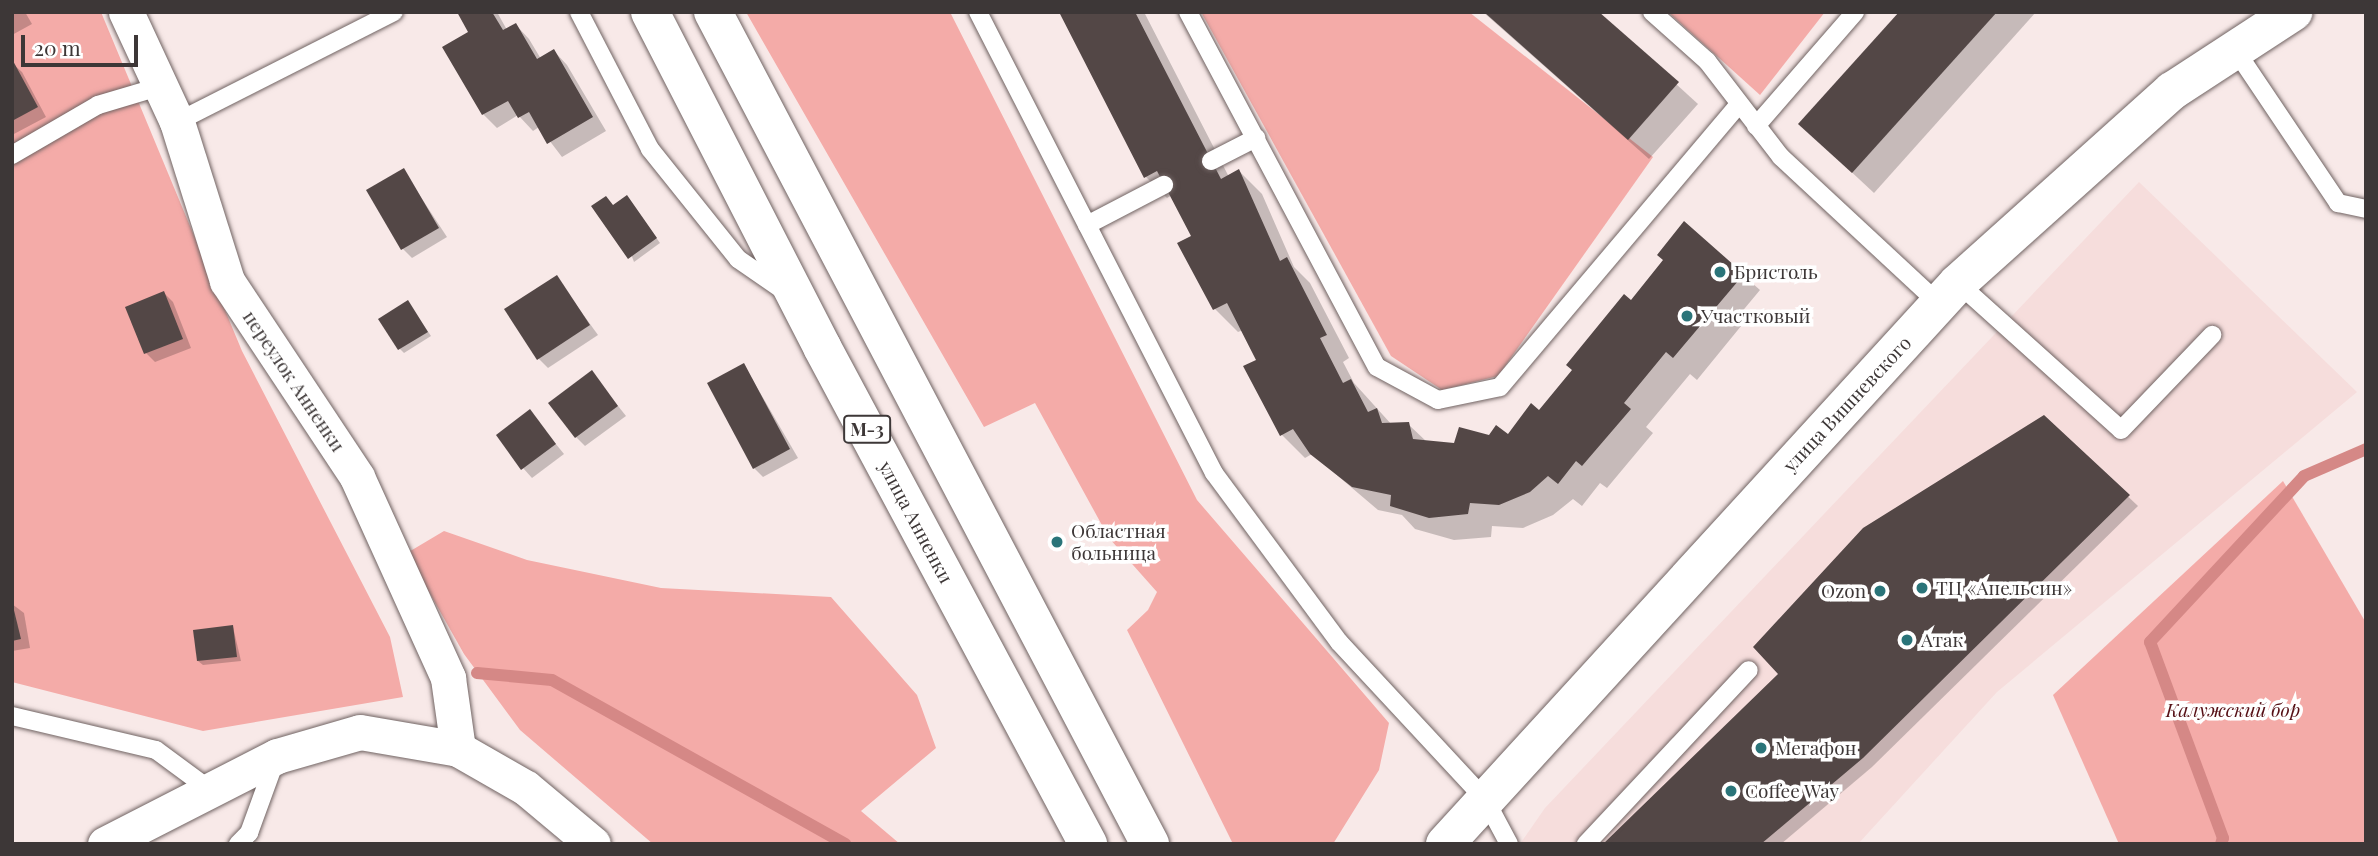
<!DOCTYPE html>
<meta charset="utf-8">
<style>
body{margin:0}
#map{position:relative;width:2378px;height:856px;overflow:hidden;background:#f8e9e8;font-family:"Playfair Display",serif}
div>[style]{position:absolute}
[style*='--x']{left:calc(var(--x)*1px);top:calc(var(--y)*1px);width:calc(var(--w)*1px);rotate:calc(var(--a)*1deg)}
.built>*{inset:0;background:#f6dddc}
.green>*{inset:0;background:#f4aba8}
.shadow>*{inset:0;background:#0003}
.stream>*{height:12px;margin:-6px;padding:0 6px;transform-origin:6px;border-radius:6px;background:#d58886}
.building>*{inset:0;background:#534746}
.roads{filter:drop-shadow(0 0 2px #706362) drop-shadow(0 0 2px #706362)}
.service>*{height:18px;margin:-9px;padding:0 9px;transform-origin:9px;border-radius:9px;background:#fff}
.minor>*{height:35px;margin:-17.5px;padding:0 17.5px;transform-origin:17.5px;border-radius:17.5px;background:#fff}
.tertiary>*{height:38px;margin:-19px;padding:0 19px;transform-origin:19px;border-radius:19px;background:#fff}
.primary>*{height:38px;margin:-19px;padding:0 19px;transform-origin:19px;border-radius:19px;background:#fff}
.dots>*{width:19px;height:19px;translate:-50% -50%;box-sizing:border-box;border:4px solid #fff;border-radius:50%}
span{translate:-50% -50%;white-space:nowrap;text-align:center;line-height:1.15;-webkit-text-stroke:7px #fff;paint-order:stroke}
.shield-label span{padding:2px 5px;background:#fff;border:2px solid;border-radius:5px;-webkit-text-stroke-width:0}
.shield-label{font-size:18px;color:#3d3737;font-weight:700}
.poi-label{font-size:19px;color:#3d3737}
.left{translate:0 -50%;text-align:left}
.right{translate:-100% -50%;text-align:right}
.street-label{font-size:19px;color:#3d3737}
.park-label{font-size:19px;color:#561016;font-style:italic}
.frame{position:absolute;inset:0;border:14px solid #3d3737;pointer-events:none}
.scale{position:absolute;left:21px;top:35px;width:117px;height:32px;box-sizing:border-box;border:4px solid #3d3737;border-top:0;padding-left:9px;font-size:21px;line-height:24px;white-space:nowrap;color:#3d3737;-webkit-text-stroke:5px #fff;paint-order:stroke}
</style>
<div id="map">
<div class="built">
<div style="clip-path:polygon(2139px 182px,2357px 392px,1997px 692px,1858px 844px,1520px 844px,1545px 808px)"></div>
</div>
<div class="green">
<div style="clip-path:polygon(12px 12px,101px 12px,242px 351px,390px 637px,403px 697px,203px 731px,12px 682px)"></div>
<div style="clip-path:polygon(746px 12px,950px 12px,1197px 500px,1389px 723px,1379px 770px,1333px 844px,1233px 844px,1127px 630px,1148px 610px,1157px 592px,1109px 538px,1035px 403px,984px 427px)"></div>
<div style="clip-path:polygon(1201px 12px,1469px 12px,1653px 157px,1498px 376px,1442px 390px,1391px 356px)"></div>
<div style="clip-path:polygon(1668px 12px,1825px 12px,1760px 95px)"></div>
<div style="clip-path:polygon(2283px 481px,2366px 623px,2366px 844px,2119px 844px,2053px 695px)"></div>
<div style="clip-path:polygon(444px 531px,527px 560px,661px 588px,831px 597px,917px 695px,936px 748px,861px 811px,900px 844px,653px 844px,520px 730px,464px 654px,407px 553px)"></div>
</div>
<div class="shadow">
<div style="clip-path:polygon(12px 12px,25px 12px,32px 24px,12px 35px)"></div>
<div style="clip-path:polygon(459px 12px,497px 12px,507px 30px,516px 25px,529px 39px,541px 59px,554px 51px,567px 65px,606px 131px,562px 157px,539px 127px,533px 131px,518px 115px,497px 128px,483px 114px,471px 32px)"></div>
<div style="clip-path:polygon(1061px 12px,1144px 12px,1229px 177px,1239px 171px,1262px 194px,1294px 267px,1310px 283px,1349px 358px,1343px 362px,1354px 383px,1392px 425px,1408px 424px,1427px 442px,1455px 445px,1509px 436px,1539px 412px,1665px 260px,1685px 224px,1760px 290px,1740px 314px,1746px 320px,1697px 380px,1690px 374px,1646px 427px,1653px 433px,1607px 488px,1600px 483px,1582px 506px,1573px 499px,1553px 515px,1523px 528px,1492px 526px,1491px 537px,1454px 540px,1415px 529px,1402px 515px,1378px 510px,1312px 454px,1305px 458px,1282px 435px,1259px 360px,1243px 330px,1238px 332px,1215px 309px,1194px 236px,1172px 195px,1167px 198px,1146px 177px)"></div>
<div style="clip-path:polygon(1483px 12px,1597px 12px,1698px 104px,1649px 159px)"></div>
<div style="clip-path:polygon(1901px 12px,2036px 12px,1874px 193px,1800px 124px)"></div>
<div style="clip-path:polygon(12px 63px,22px 72px,46px 117px,12px 135px)"></div>
<div style="clip-path:polygon(403px 170px,447px 237px,412px 258px,403px 249px)"></div>
<div style="clip-path:polygon(631px 202px,660px 243px,634px 262px,613px 207px)"></div>
<div style="clip-path:polygon(556px 277px,598px 335px,548px 368px,538px 358px)"></div>
<div style="clip-path:polygon(164px 293px,173px 302px,191px 348px,155px 362px,146px 353px)"></div>
<div style="clip-path:polygon(408px 302px,431px 336px,404px 353px,400px 349px)"></div>
<div style="clip-path:polygon(744px 365px,798px 458px,763px 477px,754px 468px)"></div>
<div style="clip-path:polygon(592px 373px,626px 416px,585px 446px,576px 437px)"></div>
<div style="clip-path:polygon(530px 412px,564px 454px,532px 478px,523px 468px)"></div>
<div style="clip-path:polygon(2044px 417px,2138px 506px,1872px 767px,1781px 844px,1606px 844px)"></div>
<div style="clip-path:polygon(12px 604px,24px 613px,30px 648px,12px 651px)"></div>
<div style="clip-path:polygon(233px 627px,241px 661px,203px 665px,198px 661px)"></div>
</div>
<div class="stream">
<div style="--x:477;--y:673;--w:75;--a:5.3"></div>
<div style="--x:552;--y:680;--w:336;--a:29.2"></div>
<div style="--x:2221;--y:844;--w:6;--a:-72"></div>
<div style="--x:2223;--y:838;--w:209;--a:-110.4"></div>
<div style="--x:2150;--y:642;--w:226;--a:-47.1"></div>
<div style="--x:2304;--y:476;--w:68;--a:-23.5"></div>
</div>
<div class="building">
<div style="clip-path:polygon(457px 12px,492px 12px,503px 30px,516px 23px,537px 59px,554px 49px,593px 117px,547px 144px,529px 112px,518px 118px,508px 101px,482px 115px,442px 47px,468px 32px)"></div>
<div style="clip-path:polygon(1059px 12px,1135px 12px,1221px 179px,1239px 169px,1280px 261px,1287px 257px,1327px 335px,1320px 338px,1343px 383px,1351px 379px,1368px 412px,1377px 408px,1382px 423px,1409px 422px,1413px 439px,1454px 443px,1459px 427px,1489px 435px,1496px 425px,1508px 434px,1531px 403px,1539px 410px,1572px 370px,1566px 365px,1624px 294px,1631px 300px,1663px 260px,1657px 255px,1684px 221px,1744px 274px,1673px 358px,1666px 352px,1624px 403px,1631px 409px,1582px 466px,1576px 461px,1558px 484px,1548px 476px,1530px 492px,1499px 505px,1470px 503px,1468px 514px,1429px 518px,1390px 506px,1391px 495px,1352px 487px,1310px 454px,1293px 429px,1280px 436px,1243px 366px,1256px 360px,1227px 303px,1213px 310px,1177px 243px,1191px 236px,1157px 171px,1144px 178px)"></div>
<div style="clip-path:polygon(1484px 12px,1599px 12px,1679px 82px,1628px 140px)"></div>
<div style="clip-path:polygon(1899px 12px,1997px 12px,1852px 173px,1798px 124px)"></div>
<div style="clip-path:polygon(12px 59px,38px 107px,12px 121px)"></div>
<div style="clip-path:polygon(404px 168px,439px 228px,401px 250px,366px 190px)"></div>
<div style="clip-path:polygon(627px 195px,657px 238px,628px 259px,591px 206px,606px 196px,613px 205px)"></div>
<div style="clip-path:polygon(557px 275px,590px 325px,537px 360px,504px 309px)"></div>
<div style="clip-path:polygon(164px 291px,183px 339px,144px 354px,125px 307px)"></div>
<div style="clip-path:polygon(408px 300px,428px 332px,398px 350px,378px 319px)"></div>
<div style="clip-path:polygon(744px 363px,790px 449px,753px 469px,707px 383px)"></div>
<div style="clip-path:polygon(592px 370px,618px 406px,575px 438px,548px 403px)"></div>
<div style="clip-path:polygon(530px 409px,556px 444px,521px 470px,496px 435px)"></div>
<div style="clip-path:polygon(2044px 415px,2130px 495px,1863px 758px,1761px 844px,1603px 844px,1778px 674px,1753px 647px,1863px 528px)"></div>
<div style="clip-path:polygon(12px 602px,21px 639px,12px 641px)"></div>
<div style="clip-path:polygon(233px 625px,237px 657px,197px 661px,193px 630px)"></div>
</div>
<div class="roads">
<div class="service">
<div style="--x:579;--y:12;--w:154;--a:62.6"></div>
<div style="--x:650;--y:149;--w:141;--a:51.3"></div>
<div style="--x:738;--y:259;--w:55;--a:34.6"></div>
<div style="--x:978;--y:12;--w:518;--a:62.89"></div>
<div style="--x:1214;--y:473;--w:210;--a:53.5"></div>
<div style="--x:1339;--y:642;--w:214;--a:47.1"></div>
<div style="--x:1485;--y:799;--w:51;--a:61.9"></div>
<div style="--x:1188;--y:12;--w:402;--a:62"></div>
<div style="--x:1377;--y:367;--w:69;--a:28.4"></div>
<div style="--x:1438;--y:400;--w:63;--a:-11.8"></div>
<div style="--x:1500;--y:387;--w:370;--a:-49.8"></div>
<div style="--x:1652;--y:12;--w:74;--a:41.7"></div>
<div style="--x:1707;--y:61;--w:121;--a:52.4"></div>
<div style="--x:1781;--y:157;--w:216;--a:42.9"></div>
<div style="--x:2234;--y:48;--w:187;--a:56.1"></div>
<div style="--x:2338;--y:203;--w:29;--a:12"></div>
<div style="--x:177;--y:122;--w:243;--a:-26.9"></div>
<div style="--x:1756;--y:126;--w:151;--a:-49"></div>
<div style="--x:12;--y:155;--w:99;--a:-30.2"></div>
<div style="--x:98;--y:105;--w:67;--a:-16.5"></div>
<div style="--x:1211;--y:161;--w:51;--a:-27.1"></div>
<div style="--x:1087;--y:225;--w:87;--a:-27.5"></div>
<div style="--x:1958;--y:283;--w:219;--a:42"></div>
<div style="--x:2121;--y:430;--w:132;--a:-46.2"></div>
<div style="--x:12;--y:716;--w:148;--a:13.3"></div>
<div style="--x:156;--y:750;--w:67;--a:36.5"></div>
<div style="--x:238;--y:844;--w:16;--a:-45"></div>
<div style="--x:249;--y:833;--w:79;--a:-70"></div>
<div style="--x:1586;--y:844;--w:238;--a:-46.9"></div>
</div>
<div class="minor">
<div style="--x:126;--y:12;--w:121;--a:65.1"></div>
<div style="--x:177;--y:122;--w:167;--a:72.5"></div>
<div style="--x:227;--y:281;--w:235;--a:56.4"></div>
<div style="--x:357;--y:477;--w:221;--a:65.6"></div>
<div style="--x:448;--y:678;--w:72;--a:82"></div>
<div style="--x:105;--y:844;--w:193;--a:-27.1"></div>
<div style="--x:277;--y:756;--w:86;--a:-16.1"></div>
<div style="--x:360;--y:732;--w:99;--a:9.8"></div>
<div style="--x:458;--y:749;--w:78;--a:29.8"></div>
<div style="--x:526;--y:788;--w:87;--a:39.9"></div>
</div>
<div class="tertiary">
<div style="--x:1445;--y:844;--w:760;--a:-47.56"></div>
<div style="--x:1958;--y:283;--w:288;--a:-41.9"></div>
<div style="--x:2172;--y:91;--w:145;--a:-33.1"></div>
</div>
<div class="primary">
<div style="--x:650;--y:12;--w:377;--a:62.8"></div>
<div style="--x:822;--y:347;--w:564;--a:61.84"></div>
<div style="--x:713;--y:12;--w:940;--a:62.29"></div>
</div>
</div>
<div class="dots">
<div style="left:1720px;top:272px;background:#2a7479"></div>
<div style="left:1687px;top:316px;background:#2a7479"></div>
<div style="left:1057px;top:542px;background:#2a7479"></div>
<div style="left:1922px;top:588px;background:#2a7479"></div>
<div style="left:1880px;top:591px;background:#2a7479"></div>
<div style="left:1907px;top:640px;background:#2a7479"></div>
<div style="left:1761px;top:748px;background:#2a7479"></div>
<div style="left:1731px;top:791px;background:#2a7479"></div>
</div>
<div class="shield-label">
<span style="left:867px;top:429px">М-3</span>
</div>
<div class="poi-label">
<span class="left" style="left:1734px;top:272px">Бристоль</span>
<span class="left" style="left:1701px;top:316px">Участковый</span>
<span class="left" style="left:1071px;top:542px">Областная<br>больница</span>
<span class="left" style="left:1936px;top:588px">ТЦ «Апельсин»</span>
<span class="right" style="left:1866px;top:591px">Ozon</span>
<span class="left" style="left:1921px;top:640px">Атак</span>
<span class="left" style="left:1775px;top:748px">Мегафон</span>
<span class="left" style="left:1745px;top:791px">Coffee Way</span>
</div>
<div class="street-label">
<span style="left:294px;top:381px;rotate:56deg">переулок Анненки</span>
<span style="left:1847px;top:404px;rotate:-47deg">улица Вишневского</span>
<span style="left:916px;top:522px;rotate:62deg">улица Анненки</span>
</div>
<div class="park-label">
<span style="left:2233px;top:710px">Калужский бор</span>
</div>
<div class="frame"></div>
<div class="scale">20 m</div>
</div>
